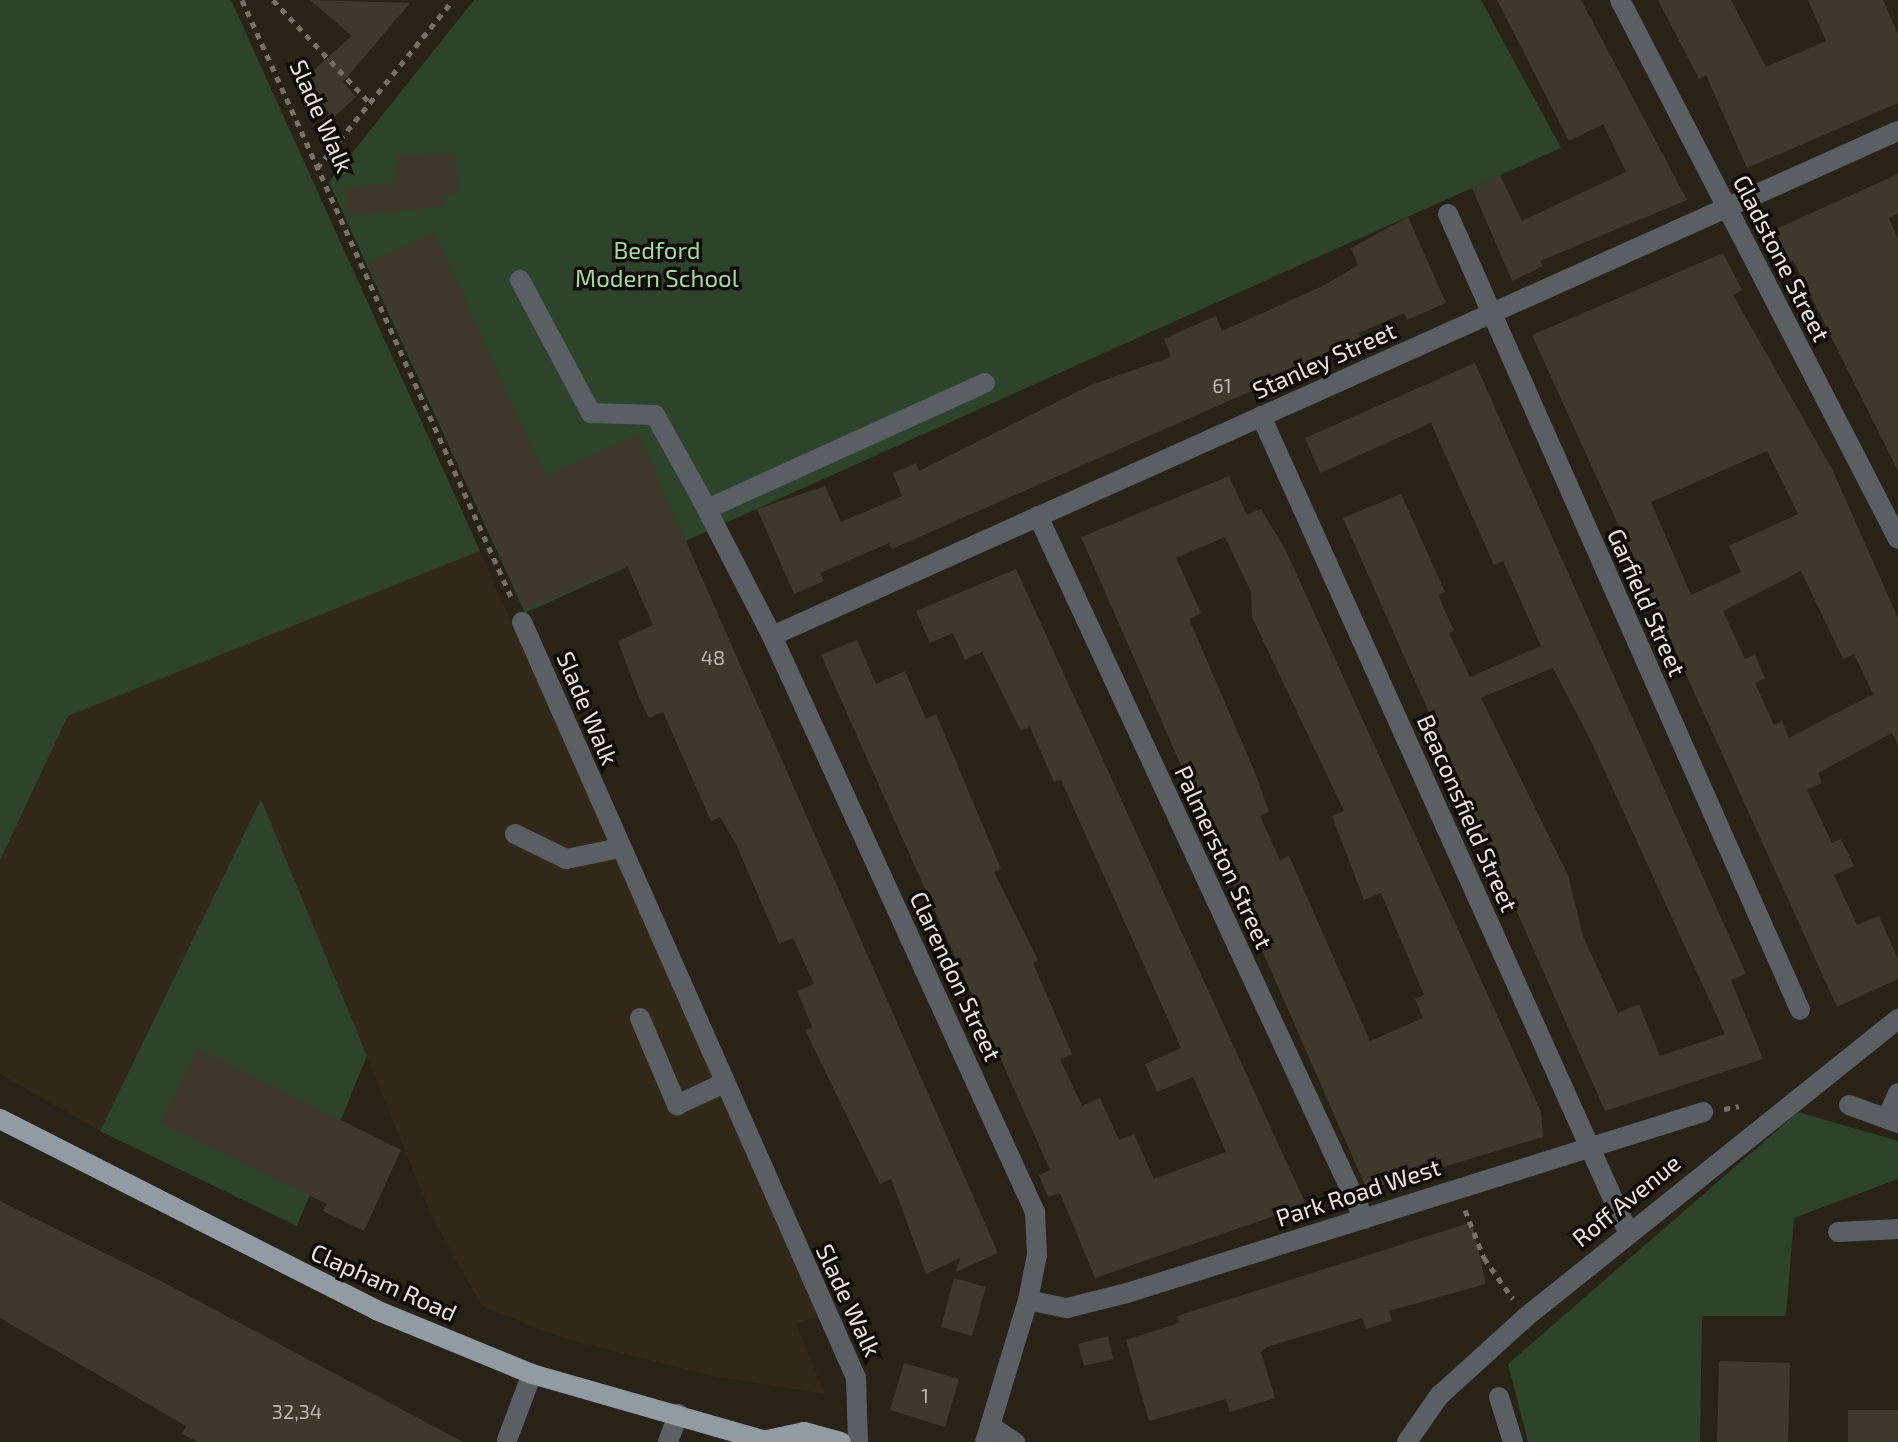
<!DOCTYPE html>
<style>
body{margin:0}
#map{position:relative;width:1898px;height:1442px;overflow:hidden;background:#282217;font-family:"Exo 2",sans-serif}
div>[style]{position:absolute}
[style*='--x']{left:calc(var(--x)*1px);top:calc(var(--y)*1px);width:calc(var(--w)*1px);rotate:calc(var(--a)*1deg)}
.built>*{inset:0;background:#312817}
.green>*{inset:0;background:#2d432c}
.building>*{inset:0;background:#3f392d}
.path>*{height:5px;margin-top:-2.5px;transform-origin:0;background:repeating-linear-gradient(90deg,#777269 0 6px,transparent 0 12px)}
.minor>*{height:20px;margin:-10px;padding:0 10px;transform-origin:10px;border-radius:10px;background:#595f63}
.major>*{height:20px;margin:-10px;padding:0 10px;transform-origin:10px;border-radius:10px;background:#909ba4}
span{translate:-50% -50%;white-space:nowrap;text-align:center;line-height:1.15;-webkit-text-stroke:7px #0f0c07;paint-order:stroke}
.number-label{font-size:20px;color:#bebab2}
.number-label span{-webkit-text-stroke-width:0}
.street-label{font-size:24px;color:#e9e5de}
.park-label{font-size:24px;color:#a4d99f}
</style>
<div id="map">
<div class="built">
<div style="clip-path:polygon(480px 551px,818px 1317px,796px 1323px,825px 1394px,712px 1376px,559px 1337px,482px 1306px,434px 1221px,261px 800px,100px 1131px,0 1074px,0 860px,68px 716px)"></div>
</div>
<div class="green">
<div style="clip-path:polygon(0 0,231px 0,480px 551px,68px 716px,0 860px)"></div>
<div style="clip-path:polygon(474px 0,1481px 0,1561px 148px,525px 613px,329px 182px)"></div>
<div style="clip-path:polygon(261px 799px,367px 1056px,297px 1226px,100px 1131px)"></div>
<div style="clip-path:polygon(1798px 1112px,1898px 1141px,1898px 1179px,1794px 1218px,1786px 1316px,1702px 1316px,1700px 1442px,1528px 1442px,1508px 1364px)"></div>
</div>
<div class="building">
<div style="clip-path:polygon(310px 0,410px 3px,343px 82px,356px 97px,333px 118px,300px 82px,352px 36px)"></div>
<div style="clip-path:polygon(1497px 0,1581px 0,1687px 200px,1540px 261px,1543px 266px,1512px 281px,1472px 188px,1500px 175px,1522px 221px,1626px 172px,1603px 124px,1569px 141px)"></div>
<div style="clip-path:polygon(1658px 0,1731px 0,1766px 67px,1826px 41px,1808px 0,1883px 0,1898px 34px,1898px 103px,1747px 168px,1706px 75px,1699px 79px)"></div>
<div style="clip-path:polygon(456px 152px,458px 194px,443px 195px,444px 207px,347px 216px,346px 187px,393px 184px,398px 156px)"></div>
<div style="clip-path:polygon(1898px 174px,1898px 214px,1889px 218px,1898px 239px,1898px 471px,1793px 260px,1783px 264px,1769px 232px)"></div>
<div style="clip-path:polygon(1408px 217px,1446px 303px,1407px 320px,1404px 313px,1359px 333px,1363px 342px,892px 549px,889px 543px,820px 573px,824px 581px,794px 594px,757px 509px,825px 486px,841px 522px,902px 496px,893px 473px,916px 463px,919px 471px,1091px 385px,1171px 357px,1164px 339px,1188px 328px,1216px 316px,1222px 331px,1325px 285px,1358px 265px,1351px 248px)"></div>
<div style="clip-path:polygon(435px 232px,545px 476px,639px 434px,998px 1253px,956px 1272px,960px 1258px,926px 1274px,891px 1179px,880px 1184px,805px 1030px,812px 1027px,797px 991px,814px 984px,793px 938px,779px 944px,736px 844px,720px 817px,711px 821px,663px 712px,649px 718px,638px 695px,618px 641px,653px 625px,627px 566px,525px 609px,368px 263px)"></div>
<div style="clip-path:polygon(evenodd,1723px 253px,1742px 290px,1733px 295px,1832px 469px,1898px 618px,1898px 745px,1892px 733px,1818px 773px,1822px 783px,1807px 790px,1832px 843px,1841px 839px,1854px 866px,1834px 875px,1857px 925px,1879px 916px,1898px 959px,1898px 979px,1837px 1007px,1532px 335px,1723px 253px,1767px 451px,1798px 514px,1729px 546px,1741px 572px,1691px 595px,1651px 502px,1767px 451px,1723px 253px,1801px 571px,1843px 659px,1854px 654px,1873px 694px,1789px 738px,1782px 721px,1774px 725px,1755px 683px,1765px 678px,1755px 655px,1745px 659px,1723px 611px,1801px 571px)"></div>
<div style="clip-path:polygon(evenodd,1475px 363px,1746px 974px,1731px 980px,1763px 1059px,1605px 1111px,1343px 518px,1401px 494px,1445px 592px,1438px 595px,1454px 631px,1449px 633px,1470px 677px,1541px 646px,1503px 561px,1494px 565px,1431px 423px,1320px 473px,1305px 438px,1475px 363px,1553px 668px,1591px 741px,1725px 1034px,1660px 1056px,1639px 1004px,1618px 1013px,1583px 936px,1568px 875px,1481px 698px,1553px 668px)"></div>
<div style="clip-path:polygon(evenodd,1229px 476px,1247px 515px,1261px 509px,1286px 551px,1541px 1112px,1543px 1137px,1367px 1190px,1081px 537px,1229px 476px,1225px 537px,1251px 592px,1252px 617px,1344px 811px,1332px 816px,1364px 900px,1381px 893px,1424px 995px,1415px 999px,1423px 1018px,1370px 1041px,1289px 856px,1280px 860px,1260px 816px,1269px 812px,1254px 770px,1189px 619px,1201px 613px,1176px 558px,1225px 537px)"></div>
<div style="clip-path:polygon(1016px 569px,1306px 1205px,1095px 1278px,1060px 1193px,1048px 1197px,1039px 1175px,1050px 1170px,821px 655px,857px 640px,876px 684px,905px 671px,926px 719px,936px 714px,1001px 869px,994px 872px,1038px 960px,1033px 963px,1072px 1054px,1060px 1059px,1082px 1106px,1100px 1098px,1119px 1140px,1134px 1134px,1154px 1179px,1226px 1152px,1193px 1077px,1157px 1092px,1145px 1064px,1181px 1048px,1061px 780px,1054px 782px,1030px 727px,1021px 731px,982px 652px,965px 660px,953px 633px,930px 643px,916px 611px)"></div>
<div style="clip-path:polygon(198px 1048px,401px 1150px,364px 1231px,323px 1211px,327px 1204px,160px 1123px)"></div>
<div style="clip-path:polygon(0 1201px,161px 1281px,463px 1442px,198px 1442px,182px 1434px,186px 1426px,0 1318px)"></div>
<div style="clip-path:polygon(1472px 1222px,1486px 1284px,1389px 1311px,1392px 1321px,1366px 1329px,1362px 1318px,1267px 1347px,1261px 1352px,1275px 1398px,1230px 1412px,1226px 1399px,1149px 1421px,1126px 1340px,1179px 1323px,1177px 1316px)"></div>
<div style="clip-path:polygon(954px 1278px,986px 1287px,972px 1336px,941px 1327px)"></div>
<div style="clip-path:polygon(1108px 1336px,1113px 1359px,1084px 1366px,1078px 1344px)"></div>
<div style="clip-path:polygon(1719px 1361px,1790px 1363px,1788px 1442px,1717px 1442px)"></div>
<div style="clip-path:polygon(904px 1363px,959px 1379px,945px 1427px,890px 1410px)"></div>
<div style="clip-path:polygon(1848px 1410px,1898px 1410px,1898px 1442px,1848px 1442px)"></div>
</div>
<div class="path">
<div style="--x:242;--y:0;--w:659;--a:65.73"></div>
<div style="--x:273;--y:0;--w:141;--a:46.7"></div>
<div style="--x:317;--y:168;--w:216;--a:-51"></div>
<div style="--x:1724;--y:1109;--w:15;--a:-11"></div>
<div style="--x:1465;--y:1210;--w:52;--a:68.4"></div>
<div style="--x:1484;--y:1258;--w:50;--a:54.7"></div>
</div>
<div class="minor">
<div style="--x:1620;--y:0;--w:606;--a:62.72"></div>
<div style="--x:1448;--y:214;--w:870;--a:66.14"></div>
<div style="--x:520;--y:280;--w:151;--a:61.9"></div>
<div style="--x:591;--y:413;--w:64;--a:1.8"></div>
<div style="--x:655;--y:415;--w:93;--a:60.9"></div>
<div style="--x:700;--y:496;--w:157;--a:62.8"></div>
<div style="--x:772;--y:636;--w:633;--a:65.46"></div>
<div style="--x:1035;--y:1212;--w:43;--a:87.3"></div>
<div style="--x:1037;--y:1255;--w:46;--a:101.3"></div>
<div style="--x:1028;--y:1300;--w:148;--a:106.8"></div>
<div style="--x:1261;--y:416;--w:892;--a:65.79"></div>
<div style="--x:707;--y:509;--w:305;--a:-24.4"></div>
<div style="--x:1038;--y:516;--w:775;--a:65.12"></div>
<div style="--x:522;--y:622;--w:826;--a:66.16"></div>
<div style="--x:856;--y:1378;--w:64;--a:88.2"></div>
<div style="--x:772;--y:636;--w:1234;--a:-24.16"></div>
<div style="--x:515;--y:834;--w:57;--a:26.1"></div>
<div style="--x:566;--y:859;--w:55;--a:-11.5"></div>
<div style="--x:640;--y:1018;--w:95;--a:67"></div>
<div style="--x:677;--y:1105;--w:50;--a:-25"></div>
<div style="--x:1849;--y:1105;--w:52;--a:20.2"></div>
<div style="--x:1887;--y:1118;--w:27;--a:-66"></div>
<div style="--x:1838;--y:1232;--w:60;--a:-2.9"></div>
<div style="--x:1028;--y:1300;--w:40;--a:12"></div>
<div style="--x:1067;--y:1308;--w:62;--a:-14"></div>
<div style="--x:1127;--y:1293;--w:604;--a:-17.44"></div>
<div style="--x:1499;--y:1397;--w:47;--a:72.7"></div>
<div style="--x:990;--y:1426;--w:30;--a:33"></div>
<div style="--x:507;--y:1440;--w:71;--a:-69.3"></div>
<div style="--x:668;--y:1442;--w:30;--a:-70"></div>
<div style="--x:1407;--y:1442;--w:56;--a:-55.2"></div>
<div style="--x:1439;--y:1396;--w:118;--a:-42.2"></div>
<div style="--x:1526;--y:1317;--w:477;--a:-38.7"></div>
</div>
<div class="major">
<div style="--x:0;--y:1119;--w:422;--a:26.9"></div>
<div style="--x:376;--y:1310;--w:169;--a:22.3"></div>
<div style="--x:532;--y:1374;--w:247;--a:16"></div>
<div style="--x:767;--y:1440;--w:38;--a:-12"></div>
<div style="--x:804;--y:1432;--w:38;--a:15"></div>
</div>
<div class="number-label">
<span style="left:1222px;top:385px">61</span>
<span style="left:713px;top:657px">48</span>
<span style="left:925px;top:1395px">1</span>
<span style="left:297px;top:1411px">32,34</span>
</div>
<div class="street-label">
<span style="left:322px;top:116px;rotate:66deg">Slade Walk</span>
<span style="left:1782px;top:258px;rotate:63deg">Gladstone Street</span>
<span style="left:1324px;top:360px;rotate:-24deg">Stanley Street</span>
<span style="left:1647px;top:602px;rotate:66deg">Garfield Street</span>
<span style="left:588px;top:708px;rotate:67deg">Slade Walk</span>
<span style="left:1468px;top:813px;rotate:66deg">Beaconsfield Street</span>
<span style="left:1224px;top:857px;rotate:65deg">Palmerston Street</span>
<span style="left:956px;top:976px;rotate:65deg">Clarendon Street</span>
<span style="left:1358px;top:1192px;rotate:-18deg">Park Road West</span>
<span style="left:1626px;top:1200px;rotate:-39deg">Roff Avenue</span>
<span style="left:384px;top:1282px;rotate:24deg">Clapham Road</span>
<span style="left:849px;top:1300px;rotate:65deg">Slade Walk</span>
</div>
<div class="park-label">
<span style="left:657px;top:264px">Bedford<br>Modern School</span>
</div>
</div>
